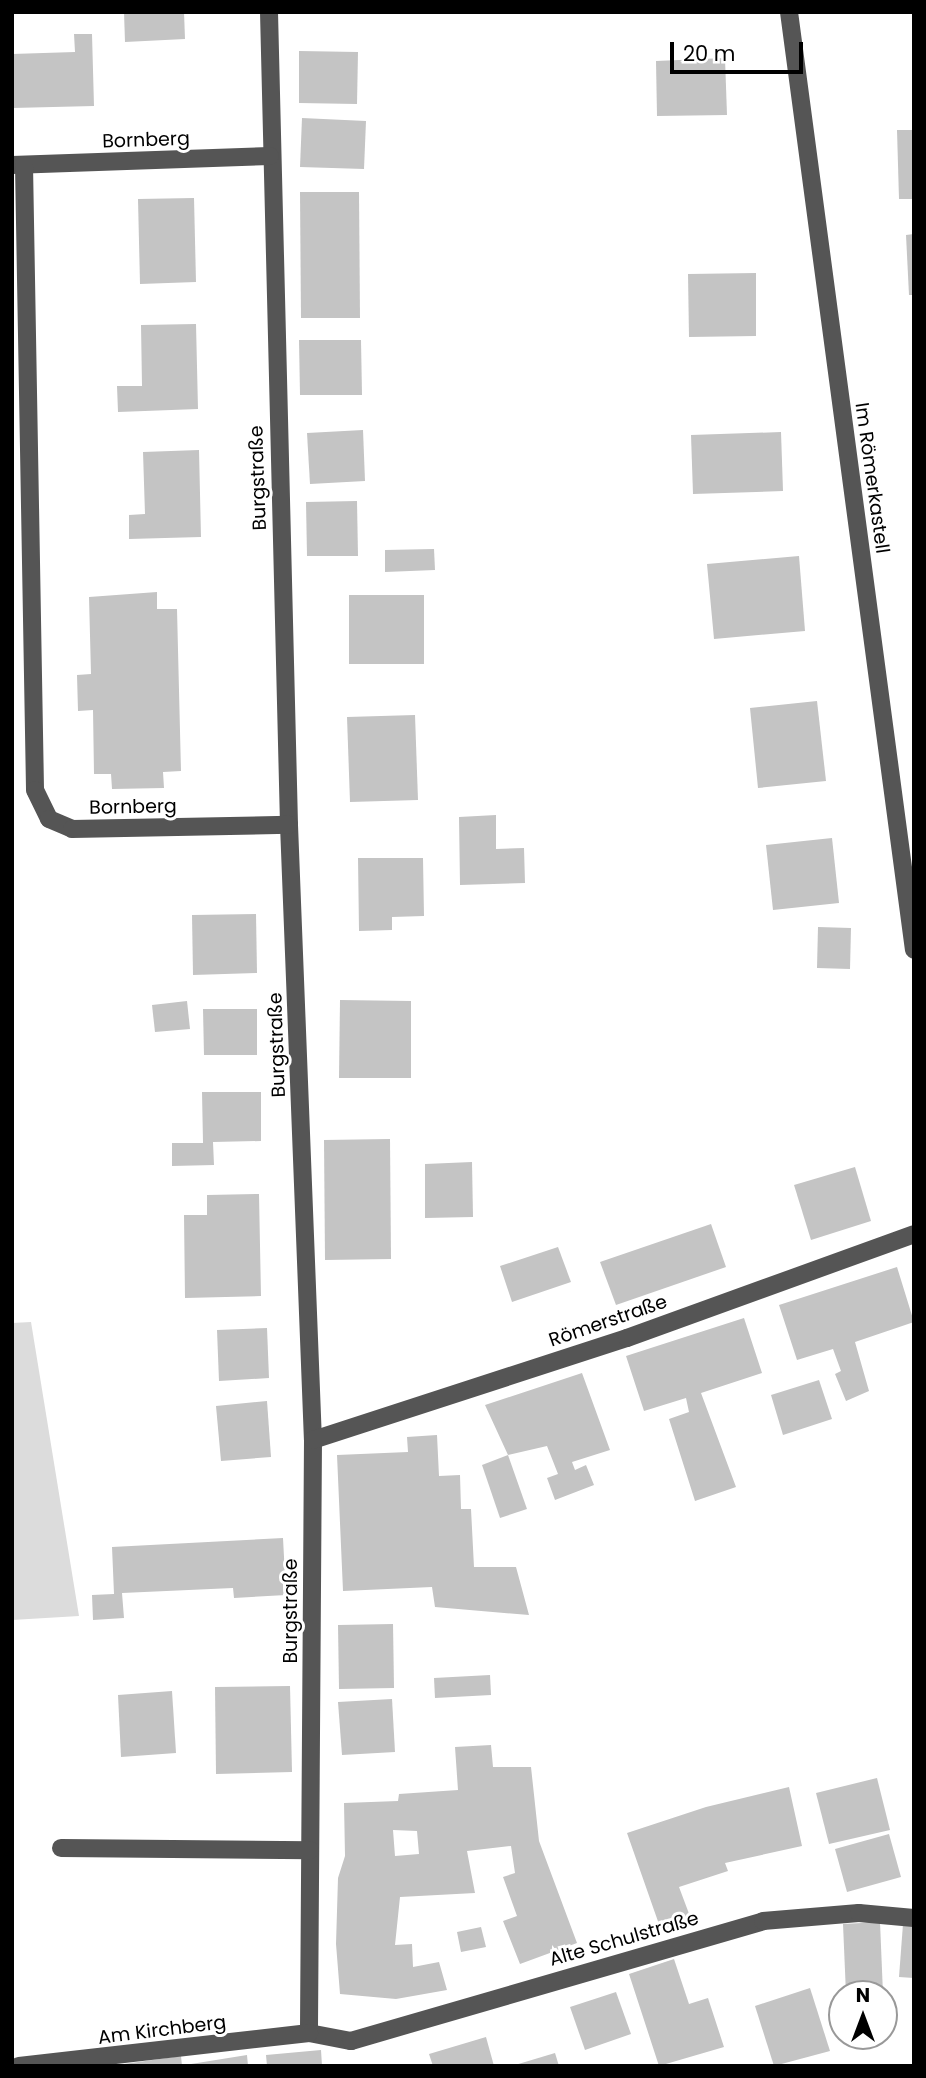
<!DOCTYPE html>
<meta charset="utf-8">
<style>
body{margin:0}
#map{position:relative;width:926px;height:2078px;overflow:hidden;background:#fff;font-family:Poppins,sans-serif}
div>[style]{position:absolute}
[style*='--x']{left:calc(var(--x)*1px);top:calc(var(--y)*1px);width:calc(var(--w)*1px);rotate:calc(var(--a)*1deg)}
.green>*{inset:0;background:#dcdcdc}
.building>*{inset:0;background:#c4c4c4}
.minor>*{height:18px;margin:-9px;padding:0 9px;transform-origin:9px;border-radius:9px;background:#555}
span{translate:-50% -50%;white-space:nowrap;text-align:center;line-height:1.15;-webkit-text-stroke:6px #fff;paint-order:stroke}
.street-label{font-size:19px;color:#000}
.frame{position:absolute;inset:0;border:14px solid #000;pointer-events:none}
.north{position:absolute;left:828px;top:1980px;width:70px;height:70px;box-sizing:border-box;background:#fff;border:2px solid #999;border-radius:50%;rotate:0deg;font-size:19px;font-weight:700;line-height:28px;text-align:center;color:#000}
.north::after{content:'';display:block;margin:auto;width:24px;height:32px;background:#000;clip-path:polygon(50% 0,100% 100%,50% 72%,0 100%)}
.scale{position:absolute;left:670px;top:42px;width:133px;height:32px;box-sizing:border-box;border:4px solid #000;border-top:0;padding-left:9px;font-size:21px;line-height:24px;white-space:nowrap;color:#000;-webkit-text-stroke:5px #fff;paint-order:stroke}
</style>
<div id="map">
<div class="green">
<div style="clip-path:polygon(31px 1322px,79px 1616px,12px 1620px,12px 1323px)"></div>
</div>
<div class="building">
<div style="clip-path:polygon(124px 12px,184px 12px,185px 39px,125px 42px)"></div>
<div style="clip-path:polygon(74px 34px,92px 34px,94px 106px,12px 108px,12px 54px,75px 52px)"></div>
<div style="clip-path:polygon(299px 51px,358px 52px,357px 104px,299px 103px)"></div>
<div style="clip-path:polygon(725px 58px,727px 115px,657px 116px,656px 61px)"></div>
<div style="clip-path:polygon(302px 118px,366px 121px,364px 169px,300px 167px)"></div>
<div style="clip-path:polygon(897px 130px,914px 130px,914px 199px,899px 199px)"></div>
<div style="clip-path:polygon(300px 192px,359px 192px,360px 318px,301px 318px)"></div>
<div style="clip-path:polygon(194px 198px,196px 282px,140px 284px,138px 199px)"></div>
<div style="clip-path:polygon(914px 234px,914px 295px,909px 295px,906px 235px)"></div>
<div style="clip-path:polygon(756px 273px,756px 336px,689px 337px,688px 274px)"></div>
<div style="clip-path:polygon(196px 324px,198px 409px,118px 412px,117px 386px,142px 386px,141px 325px)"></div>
<div style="clip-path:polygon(299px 340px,361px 340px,362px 395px,300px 395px)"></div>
<div style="clip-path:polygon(363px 430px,365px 481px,310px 484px,307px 433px)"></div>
<div style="clip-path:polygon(781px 432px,783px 491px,693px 494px,691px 435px)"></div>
<div style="clip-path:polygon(199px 450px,201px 537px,129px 539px,129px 515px,145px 514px,143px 452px)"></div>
<div style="clip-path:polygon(357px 501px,358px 556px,307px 556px,306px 502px)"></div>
<div style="clip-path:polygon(434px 549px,435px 570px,385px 572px,385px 550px)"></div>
<div style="clip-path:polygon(799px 556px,805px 631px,714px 639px,707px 564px)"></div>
<div style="clip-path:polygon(157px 592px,157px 609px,177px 609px,181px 771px,163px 772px,164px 788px,112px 789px,111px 774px,94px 774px,93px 710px,78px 711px,77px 675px,91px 674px,89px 597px)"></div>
<div style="clip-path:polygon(349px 595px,424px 595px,424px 664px,349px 664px)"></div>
<div style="clip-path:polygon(817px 701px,826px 781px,758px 788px,750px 708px)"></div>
<div style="clip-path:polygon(415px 715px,418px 800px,350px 802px,347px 717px)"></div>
<div style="clip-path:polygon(496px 815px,496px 849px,524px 848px,525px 883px,460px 885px,459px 817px)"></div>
<div style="clip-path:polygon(832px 838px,839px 903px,773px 910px,766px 845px)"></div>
<div style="clip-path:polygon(358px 858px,423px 858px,424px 916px,392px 917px,392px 930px,359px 931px)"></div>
<div style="clip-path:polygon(256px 914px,257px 973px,193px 975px,192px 915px)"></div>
<div style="clip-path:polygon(818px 927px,851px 928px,850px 969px,817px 968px)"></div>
<div style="clip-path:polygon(340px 1000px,411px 1001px,411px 1078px,339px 1078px)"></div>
<div style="clip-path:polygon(187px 1001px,190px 1029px,155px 1032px,152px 1005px)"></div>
<div style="clip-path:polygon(203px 1009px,257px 1009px,257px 1055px,204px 1055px)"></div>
<div style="clip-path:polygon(202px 1092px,261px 1092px,261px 1141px,213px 1142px,214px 1165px,172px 1166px,172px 1143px,203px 1143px)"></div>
<div style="clip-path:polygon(390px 1139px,391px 1259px,325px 1260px,324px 1140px)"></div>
<div style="clip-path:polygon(472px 1162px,473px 1217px,425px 1218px,425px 1164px)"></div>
<div style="clip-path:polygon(855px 1167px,871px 1221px,811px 1240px,794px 1185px)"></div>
<div style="clip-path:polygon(259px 1194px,261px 1296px,185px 1298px,184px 1215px,207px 1215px,207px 1195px)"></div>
<div style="clip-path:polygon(711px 1224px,726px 1267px,616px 1305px,600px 1262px)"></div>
<div style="clip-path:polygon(558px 1247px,571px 1282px,512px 1302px,500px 1266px)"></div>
<div style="clip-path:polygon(897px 1267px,914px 1322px,855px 1342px,869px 1391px,846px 1401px,835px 1374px,841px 1371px,833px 1349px,797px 1360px,779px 1305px)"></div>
<div style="clip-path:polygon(744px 1318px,762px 1373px,701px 1393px,736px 1487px,695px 1501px,669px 1419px,689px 1412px,686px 1398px,644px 1411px,626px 1356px)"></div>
<div style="clip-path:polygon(267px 1328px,269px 1378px,219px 1381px,217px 1330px)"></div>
<div style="clip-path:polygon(582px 1373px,610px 1450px,572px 1462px,575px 1470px,586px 1465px,594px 1485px,555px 1500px,547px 1478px,558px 1474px,547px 1446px,508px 1455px,485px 1405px)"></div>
<div style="clip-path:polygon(819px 1380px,832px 1419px,783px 1435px,771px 1395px)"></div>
<div style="clip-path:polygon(267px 1401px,271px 1457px,221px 1461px,216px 1406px)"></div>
<div style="clip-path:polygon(437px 1435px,439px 1476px,460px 1475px,461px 1509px,471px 1509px,474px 1567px,516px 1567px,529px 1615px,435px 1607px,432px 1587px,343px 1591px,337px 1455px,408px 1452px,407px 1437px)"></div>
<div style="clip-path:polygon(508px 1455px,527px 1509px,500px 1518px,482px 1465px)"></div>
<div style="clip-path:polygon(283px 1538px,286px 1595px,234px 1598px,233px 1588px,122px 1593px,124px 1618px,93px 1620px,92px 1595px,114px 1594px,112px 1547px)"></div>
<div style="clip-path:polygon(393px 1624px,394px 1688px,339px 1689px,338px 1625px)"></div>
<div style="clip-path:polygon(490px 1675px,491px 1695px,435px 1698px,434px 1678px)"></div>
<div style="clip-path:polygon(290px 1686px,292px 1772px,216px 1774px,215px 1687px)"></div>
<div style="clip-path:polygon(172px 1691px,176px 1753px,121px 1757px,118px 1695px)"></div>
<div style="clip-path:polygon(392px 1699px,395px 1752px,342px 1755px,338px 1702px)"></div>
<div style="clip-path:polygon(evenodd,491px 1745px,493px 1767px,531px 1767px,539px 1841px,577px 1943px,520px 1964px,503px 1921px,517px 1916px,503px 1877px,515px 1873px,511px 1846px,467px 1851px,475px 1893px,400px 1897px,395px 1945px,412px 1944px,413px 1967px,439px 1962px,447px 1990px,396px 1999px,340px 1994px,336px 1944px,338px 1878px,345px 1856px,344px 1803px,398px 1801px,399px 1794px,458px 1790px,455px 1747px,491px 1745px,393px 1830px,417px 1831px,419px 1854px,395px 1856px,393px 1830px)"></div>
<div style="clip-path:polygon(877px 1778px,890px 1830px,829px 1844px,816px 1793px)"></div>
<div style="clip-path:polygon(789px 1787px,802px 1846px,725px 1863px,728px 1871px,679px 1887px,691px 1919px,661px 1930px,627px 1833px,706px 1807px)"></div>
<div style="clip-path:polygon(889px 1834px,901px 1877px,847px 1892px,835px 1849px)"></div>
<div style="clip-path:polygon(880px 1922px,883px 1994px,846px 1994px,843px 1924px)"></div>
<div style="clip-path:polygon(903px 1924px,914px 1925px,914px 1978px,899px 1977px)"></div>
<div style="clip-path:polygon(481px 1927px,486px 1947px,461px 1952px,457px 1932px)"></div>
<div style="clip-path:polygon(674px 1959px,689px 2004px,708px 1998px,724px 2047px,659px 2066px,629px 1974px)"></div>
<div style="clip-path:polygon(810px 1988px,830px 2051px,774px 2066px,755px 2006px)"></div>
<div style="clip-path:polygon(616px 1992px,631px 2034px,585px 2050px,570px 2007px)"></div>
<div style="clip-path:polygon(486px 2037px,494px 2066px,433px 2066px,429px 2054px)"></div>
<div style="clip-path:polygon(321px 2050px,322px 2066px,267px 2066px,266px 2055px)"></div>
<div style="clip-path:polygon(555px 2053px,559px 2066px,515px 2066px,515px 2065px)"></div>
<div style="clip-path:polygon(247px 2055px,248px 2066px,191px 2066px,191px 2064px)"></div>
<div style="clip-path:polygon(181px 2056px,182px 2066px,124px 2066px,124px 2064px)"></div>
</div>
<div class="minor">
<div style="--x:269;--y:12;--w:813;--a:88.59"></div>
<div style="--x:289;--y:825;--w:615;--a:87.77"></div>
<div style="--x:313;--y:1440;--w:593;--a:90.39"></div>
<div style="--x:309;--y:2033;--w:43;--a:10.8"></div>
<div style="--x:351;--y:2041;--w:429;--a:-16.2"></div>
<div style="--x:763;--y:1921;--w:96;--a:-4.8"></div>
<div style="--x:859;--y:1913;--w:55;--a:5.2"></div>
<div style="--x:789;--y:12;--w:946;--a:82.41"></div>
<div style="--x:12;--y:165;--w:258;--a:-2"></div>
<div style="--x:24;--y:165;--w:625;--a:88.99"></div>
<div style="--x:35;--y:790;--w:32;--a:64"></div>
<div style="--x:49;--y:819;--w:25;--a:23"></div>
<div style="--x:72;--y:829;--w:217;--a:-1.1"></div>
<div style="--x:313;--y:1440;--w:330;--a:-18"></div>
<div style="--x:627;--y:1338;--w:305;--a:-19.9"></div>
<div style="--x:61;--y:1848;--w:249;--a:0.5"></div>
<div style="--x:19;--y:2066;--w:292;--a:-6.5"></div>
</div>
<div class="street-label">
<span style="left:146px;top:140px;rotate:-2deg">Bornberg</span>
<span style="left:258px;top:478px;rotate:-92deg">Burgstraße</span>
<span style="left:872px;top:478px;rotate:82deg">Im Römerkastell</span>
<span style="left:133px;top:807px;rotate:-1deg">Bornberg</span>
<span style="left:277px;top:1045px;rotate:-92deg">Burgstraße</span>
<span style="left:608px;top:1321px;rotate:-19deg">Römerstraße</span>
<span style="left:291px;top:1611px;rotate:-90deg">Burgstraße</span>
<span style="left:624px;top:1939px;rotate:-16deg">Alte Schulstraße</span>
<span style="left:162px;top:2030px;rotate:-7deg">Am Kirchberg</span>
</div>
<div class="frame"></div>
<div class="north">N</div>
<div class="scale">20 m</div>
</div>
